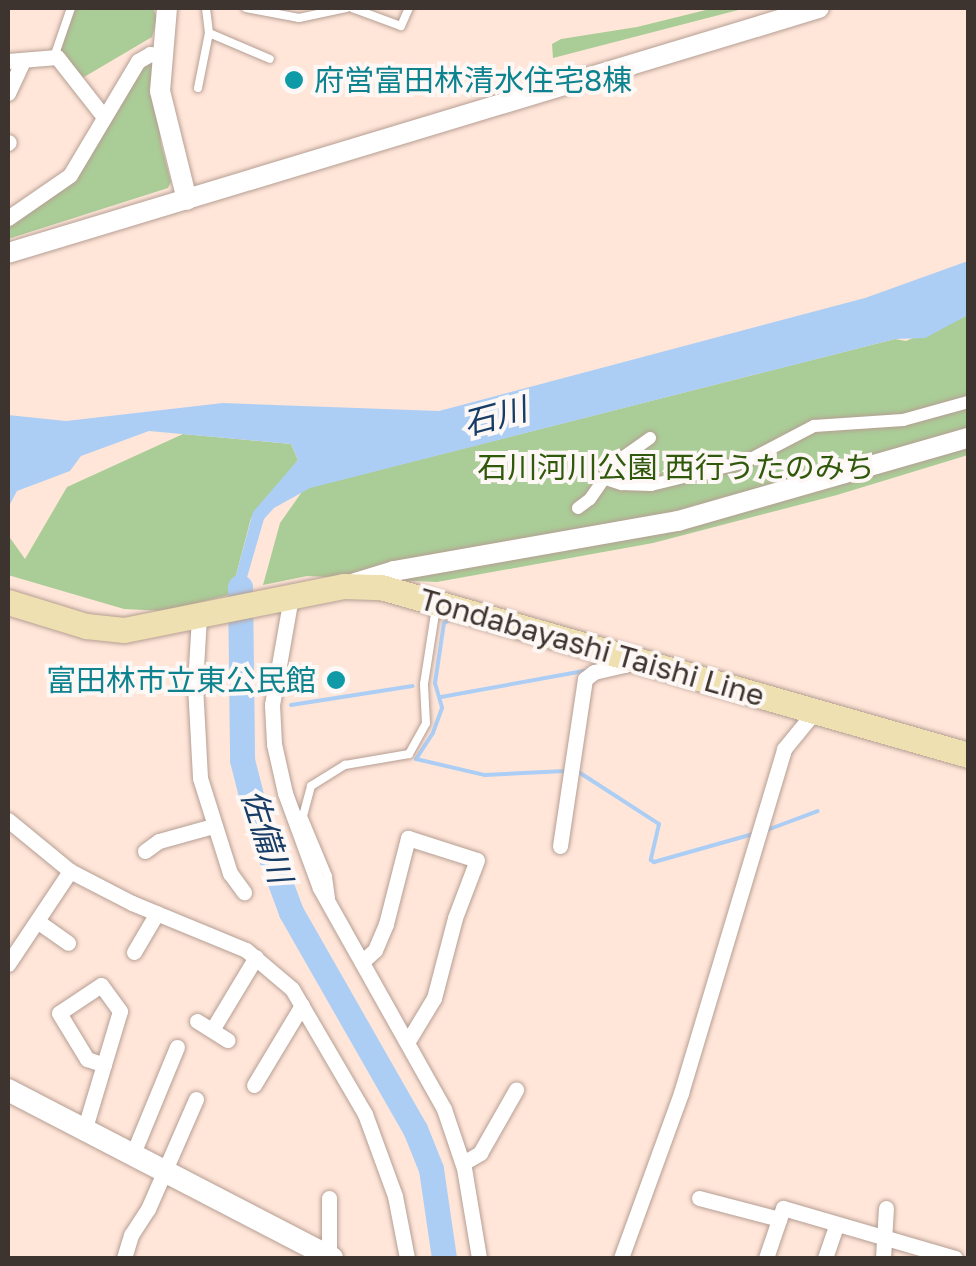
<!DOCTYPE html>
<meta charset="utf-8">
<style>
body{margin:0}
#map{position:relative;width:976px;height:1266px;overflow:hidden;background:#ffe6d9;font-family:"Golos Text","Noto Sans JP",sans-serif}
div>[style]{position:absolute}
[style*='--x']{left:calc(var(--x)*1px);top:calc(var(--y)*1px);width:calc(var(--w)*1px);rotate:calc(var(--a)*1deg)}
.green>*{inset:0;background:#aacc97}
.water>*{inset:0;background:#accef5}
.stream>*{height:4px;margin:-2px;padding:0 2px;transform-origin:2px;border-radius:2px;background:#accef5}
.river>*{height:25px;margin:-12.5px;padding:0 12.5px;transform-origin:12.5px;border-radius:12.5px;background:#accef5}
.roads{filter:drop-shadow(0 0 2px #b69e93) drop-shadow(0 0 2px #b69e93)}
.service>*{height:8px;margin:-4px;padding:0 4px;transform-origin:4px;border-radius:4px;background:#fff}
.pedestrian>*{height:12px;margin:-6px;padding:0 6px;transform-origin:6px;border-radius:6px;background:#fff}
.minor>*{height:15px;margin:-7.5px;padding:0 7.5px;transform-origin:7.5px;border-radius:7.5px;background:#fff}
.tertiary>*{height:20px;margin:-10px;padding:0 10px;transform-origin:10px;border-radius:10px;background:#fff}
.secondary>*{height:22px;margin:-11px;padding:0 11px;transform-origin:11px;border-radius:11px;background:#fff}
.primary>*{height:25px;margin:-12.5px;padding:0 12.5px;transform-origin:12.5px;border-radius:12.5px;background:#efe0b1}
.dots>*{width:28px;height:28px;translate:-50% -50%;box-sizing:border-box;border:5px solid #fdf8f5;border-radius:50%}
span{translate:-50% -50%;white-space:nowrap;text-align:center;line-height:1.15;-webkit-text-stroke:8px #fdf8f5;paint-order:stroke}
.culture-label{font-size:30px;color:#0d838f}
.left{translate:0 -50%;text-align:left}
.right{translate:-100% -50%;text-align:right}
.park-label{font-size:30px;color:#30590c}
.street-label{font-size:30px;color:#3e342f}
.water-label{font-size:32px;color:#173d67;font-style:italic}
.frame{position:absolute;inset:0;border:10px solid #3e342f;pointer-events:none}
</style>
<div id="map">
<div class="green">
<div style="clip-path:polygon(73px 8px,153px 8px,157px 18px,152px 37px,79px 80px,66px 55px,60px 53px)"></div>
<div style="clip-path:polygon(714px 8px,746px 8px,553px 58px,552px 44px,561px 39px,637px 27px)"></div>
<div style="clip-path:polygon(153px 62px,161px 144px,171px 182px,168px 188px,8px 239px,8px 227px,74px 182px,143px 67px)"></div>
<div style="clip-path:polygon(968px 315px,968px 455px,837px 495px,653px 543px,437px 582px,307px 576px,263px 585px,280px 523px,304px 489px,895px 339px,906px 341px)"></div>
<div style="clip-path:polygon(183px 434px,291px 444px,298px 460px,251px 518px,235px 579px,237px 593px,164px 611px,124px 609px,8px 575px,8px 535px,25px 559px,67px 487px)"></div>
</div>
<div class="water">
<div style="clip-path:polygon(968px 261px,968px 315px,925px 338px,895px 339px,310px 488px,274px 508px,264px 519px,243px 591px,237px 593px,235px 579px,253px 512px,298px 460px,291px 444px,149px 431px,81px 456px,70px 471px,17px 491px,8px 508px,8px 415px,66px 421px,223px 403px,439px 411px,865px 298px)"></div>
</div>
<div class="stream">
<div style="--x:452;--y:619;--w:9;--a:153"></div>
<div style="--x:444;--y:623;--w:61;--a:98.5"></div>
<div style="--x:435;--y:683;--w:26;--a:74"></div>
<div style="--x:442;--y:708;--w:27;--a:110"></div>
<div style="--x:433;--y:733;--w:31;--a:123"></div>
<div style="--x:416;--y:759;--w:71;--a:13.1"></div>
<div style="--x:485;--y:775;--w:80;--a:-2.9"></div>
<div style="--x:441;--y:697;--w:145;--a:-10.3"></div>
<div style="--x:291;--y:705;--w:123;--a:-8.9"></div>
<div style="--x:574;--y:769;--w:101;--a:32.9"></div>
<div style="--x:659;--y:824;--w:37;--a:103"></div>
<div style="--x:651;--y:860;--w:4;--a:34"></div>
<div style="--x:654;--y:862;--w:103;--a:-15.8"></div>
<div style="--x:767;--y:830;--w:54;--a:-20.4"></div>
</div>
<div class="river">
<div style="--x:240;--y:587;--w:173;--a:89.3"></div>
<div style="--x:242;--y:760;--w:68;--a:75.6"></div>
<div style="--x:259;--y:826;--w:92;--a:69.6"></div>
<div style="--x:291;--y:912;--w:250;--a:60.3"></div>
<div style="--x:415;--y:1129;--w:43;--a:68.2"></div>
<div style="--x:431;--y:1169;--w:90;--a:81.7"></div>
</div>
<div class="roads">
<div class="service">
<div style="--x:246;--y:8;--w:54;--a:10.7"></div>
<div style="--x:299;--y:18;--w:48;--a:-12"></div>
<div style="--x:352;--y:8;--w:52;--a:20.2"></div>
<div style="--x:401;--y:26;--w:20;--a:-66"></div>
<div style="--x:209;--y:33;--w:66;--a:23.1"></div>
<div style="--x:54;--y:57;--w:52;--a:-70.9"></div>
<div style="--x:198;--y:88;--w:56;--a:-78.7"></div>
<div style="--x:209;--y:33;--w:25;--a:-97"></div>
<div style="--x:331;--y:898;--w:22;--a:-98"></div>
<div style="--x:328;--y:876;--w:65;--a:-112.6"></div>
<div style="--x:303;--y:816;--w:31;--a:-75"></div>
<div style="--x:311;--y:786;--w:40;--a:-32"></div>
<div style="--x:345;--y:765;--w:65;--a:-9.8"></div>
<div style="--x:409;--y:754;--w:35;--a:-61"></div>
<div style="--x:426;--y:723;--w:39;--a:-93"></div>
<div style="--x:424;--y:684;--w:78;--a:-81.1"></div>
</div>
<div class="pedestrian">
<div style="--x:603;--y:478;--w:20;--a:18"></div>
<div style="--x:622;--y:484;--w:29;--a:2"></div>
<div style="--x:651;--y:485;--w:97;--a:-13.7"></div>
<div style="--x:745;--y:462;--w:78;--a:-27.6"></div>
<div style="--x:814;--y:426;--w:89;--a:-3.9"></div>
<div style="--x:903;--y:420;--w:67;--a:-15.5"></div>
<div style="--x:578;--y:508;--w:15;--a:-37"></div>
<div style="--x:590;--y:499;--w:44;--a:-55.2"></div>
<div style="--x:615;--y:463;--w:43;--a:-35.5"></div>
</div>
<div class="minor">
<div style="--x:8;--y:61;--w:49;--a:-4.7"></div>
<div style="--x:57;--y:57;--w:76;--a:51.9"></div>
<div style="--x:8;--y:93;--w:35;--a:-65"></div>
<div style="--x:8;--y:143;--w:1;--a:-45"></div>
<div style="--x:8;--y:218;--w:75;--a:-34.7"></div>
<div style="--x:70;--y:175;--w:133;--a:-59.2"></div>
<div style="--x:138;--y:61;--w:14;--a:-30"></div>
<div style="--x:150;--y:54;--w:10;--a:11"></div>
<div style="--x:291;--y:597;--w:110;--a:100"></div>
<div style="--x:272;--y:705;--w:39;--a:87"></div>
<div style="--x:274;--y:744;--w:50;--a:77.3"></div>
<div style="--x:285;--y:793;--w:101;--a:69.8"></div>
<div style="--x:320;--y:888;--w:253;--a:60.7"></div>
<div style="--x:444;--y:1109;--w:62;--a:71.3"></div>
<div style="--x:464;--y:1168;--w:91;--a:80.5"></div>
<div style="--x:199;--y:617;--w:68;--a:93.4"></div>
<div style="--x:195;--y:685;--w:93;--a:86.9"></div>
<div style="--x:200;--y:778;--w:100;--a:72.5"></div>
<div style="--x:230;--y:873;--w:24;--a:54"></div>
<div style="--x:8;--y:820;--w:80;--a:39.4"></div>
<div style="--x:70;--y:871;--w:70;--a:27.3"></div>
<div style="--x:132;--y:903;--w:123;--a:22.4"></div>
<div style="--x:246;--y:950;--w:60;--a:40.3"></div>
<div style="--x:292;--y:989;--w:145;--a:59.7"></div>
<div style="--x:365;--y:1114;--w:87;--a:69.9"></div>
<div style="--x:395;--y:1196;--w:63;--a:79"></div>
<div style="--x:560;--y:846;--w:169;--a:-81.5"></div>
<div style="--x:585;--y:679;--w:11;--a:-38"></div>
<div style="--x:594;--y:672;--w:32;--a:-13"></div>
<div style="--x:625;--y:665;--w:9;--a:-69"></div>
<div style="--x:145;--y:851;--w:17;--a:-36"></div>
<div style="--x:159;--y:841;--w:56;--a:-15.5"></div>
<div style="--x:37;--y:921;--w:38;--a:35"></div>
<div style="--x:134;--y:952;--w:45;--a:-59.5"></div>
<div style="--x:362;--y:962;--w:18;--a:-43"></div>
<div style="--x:375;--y:950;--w:28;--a:-67"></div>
<div style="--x:386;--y:924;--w:89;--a:-75.7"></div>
<div style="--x:408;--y:838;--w:72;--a:17.7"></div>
<div style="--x:477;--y:860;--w:62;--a:110.8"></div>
<div style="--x:455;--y:918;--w:83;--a:104.7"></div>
<div style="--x:434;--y:998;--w:50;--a:121.2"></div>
<div style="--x:8;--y:964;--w:112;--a:-56.3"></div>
<div style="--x:197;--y:1021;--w:36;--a:32"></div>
<div style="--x:212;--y:1030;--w:85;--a:-58.9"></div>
<div style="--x:254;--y:1085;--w:93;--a:-59"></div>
<div style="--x:84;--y:1131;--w:125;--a:-73.3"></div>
<div style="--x:120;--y:1011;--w:32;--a:-126"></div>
<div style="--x:101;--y:985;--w:50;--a:146.3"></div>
<div style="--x:59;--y:1013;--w:54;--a:58.7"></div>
<div style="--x:87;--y:1059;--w:18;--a:19"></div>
<div style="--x:132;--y:1156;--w:118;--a:-67.6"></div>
<div style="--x:463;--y:1163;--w:20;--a:-30"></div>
<div style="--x:480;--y:1153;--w:73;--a:-60.3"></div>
<div style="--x:699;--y:1198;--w:83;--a:14.7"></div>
<div style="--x:329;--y:1257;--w:59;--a:-90"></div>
<div style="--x:124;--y:1258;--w:24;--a:-73"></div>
<div style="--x:131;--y:1235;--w:31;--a:-57"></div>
<div style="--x:148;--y:1209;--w:120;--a:-66.4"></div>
<div style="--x:621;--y:1258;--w:176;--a:-70"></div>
<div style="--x:681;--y:1093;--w:359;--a:-73.3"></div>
<div style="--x:784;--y:749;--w:49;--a:-50.8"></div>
<div style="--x:766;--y:1258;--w:53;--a:-71.2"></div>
<div style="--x:783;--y:1208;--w:179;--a:16.2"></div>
<div style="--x:825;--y:1258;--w:34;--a:-71"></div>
<div style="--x:883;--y:1258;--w:50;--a:-86.6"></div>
</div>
<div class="tertiary">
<div style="--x:167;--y:8;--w:83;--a:94.8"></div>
<div style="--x:160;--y:91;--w:112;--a:76.1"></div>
<div style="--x:8;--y:253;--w:847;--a:-16.81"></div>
<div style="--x:355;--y:583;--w:41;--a:-17.1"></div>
<div style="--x:394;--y:571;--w:288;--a:-10"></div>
<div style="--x:678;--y:521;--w:302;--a:-16"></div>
</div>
<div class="secondary">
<div style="--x:8;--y:1090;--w:365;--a:27.4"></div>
</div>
<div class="primary">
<div style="--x:8;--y:602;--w:82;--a:17.1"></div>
<div style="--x:86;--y:626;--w:38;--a:6"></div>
<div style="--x:124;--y:630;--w:224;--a:-11.3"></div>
<div style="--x:344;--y:586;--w:37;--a:2"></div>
<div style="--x:381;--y:587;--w:611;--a:15.97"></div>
</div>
</div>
<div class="dots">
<div style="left:294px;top:80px;background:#0f9aa8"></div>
<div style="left:336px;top:680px;background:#0f9aa8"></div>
</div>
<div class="culture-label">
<span class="left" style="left:314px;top:80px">府営富田林清水住宅8棟</span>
<span class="right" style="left:316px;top:680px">富田林市立東公民館</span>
</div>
<div class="park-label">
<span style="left:676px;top:467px">石川河川公園 西行うたのみち</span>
</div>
<div class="street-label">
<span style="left:592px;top:647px;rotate:16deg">Tondabayashi Taishi Line</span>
</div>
<div class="water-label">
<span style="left:495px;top:416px;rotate:-15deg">石川</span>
<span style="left:267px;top:836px;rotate:72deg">佐備川</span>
</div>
<div class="frame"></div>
</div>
